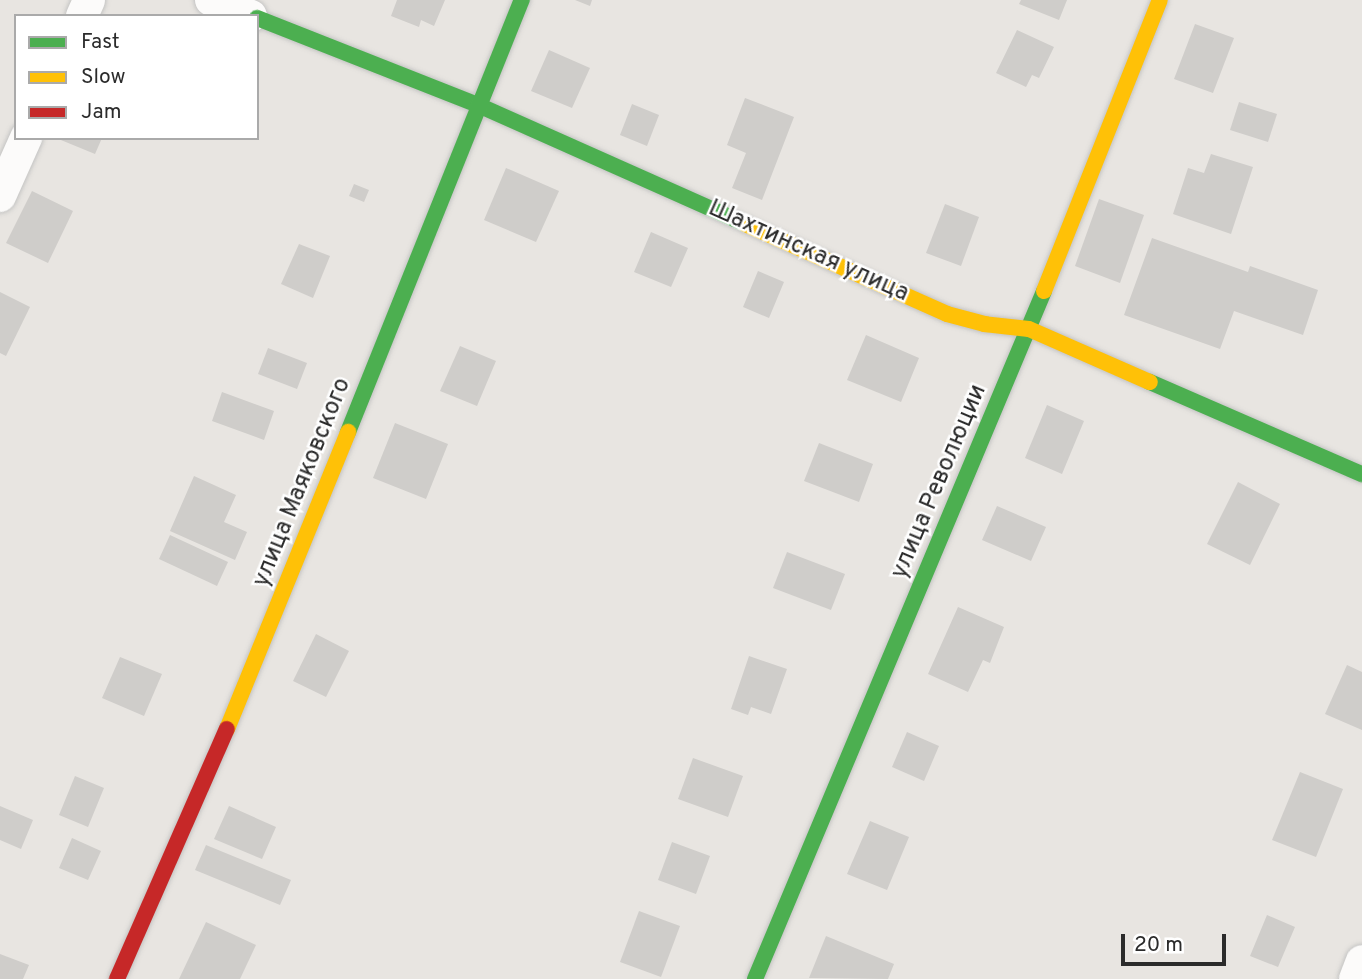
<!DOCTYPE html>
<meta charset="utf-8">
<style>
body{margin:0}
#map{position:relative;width:1362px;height:979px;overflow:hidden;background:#e8e5e1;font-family:Overpass,sans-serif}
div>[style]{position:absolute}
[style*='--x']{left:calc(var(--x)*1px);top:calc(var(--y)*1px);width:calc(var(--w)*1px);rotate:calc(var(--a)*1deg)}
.building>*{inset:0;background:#cfcdca}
.roads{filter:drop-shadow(0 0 2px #c4c4c3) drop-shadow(0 0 2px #c4c4c3)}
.street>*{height:32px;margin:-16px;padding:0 16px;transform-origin:16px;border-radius:16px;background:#fcfbfa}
.fast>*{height:16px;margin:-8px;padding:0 8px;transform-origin:8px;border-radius:8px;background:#4caf50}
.slow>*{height:16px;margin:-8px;padding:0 8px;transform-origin:8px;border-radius:8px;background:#ffc107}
.jam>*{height:16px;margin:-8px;padding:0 8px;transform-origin:8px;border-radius:8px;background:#c62828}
span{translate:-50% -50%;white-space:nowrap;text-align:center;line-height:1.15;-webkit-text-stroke:5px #fff;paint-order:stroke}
.street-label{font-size:24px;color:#2b2b2b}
.legend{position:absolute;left:14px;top:14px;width:245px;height:126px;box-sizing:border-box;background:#fff;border:2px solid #aaa;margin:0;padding:9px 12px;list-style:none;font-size:21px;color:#2b2b2b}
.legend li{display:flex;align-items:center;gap:14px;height:35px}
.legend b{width:35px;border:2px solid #aaa}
.scale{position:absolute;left:1121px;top:934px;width:105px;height:32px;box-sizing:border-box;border:4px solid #2b2b2b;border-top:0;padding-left:9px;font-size:21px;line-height:24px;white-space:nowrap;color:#2b2b2b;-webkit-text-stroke:5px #fff;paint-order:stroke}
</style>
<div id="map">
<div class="building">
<div style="clip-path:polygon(397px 0,445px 0,434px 26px,421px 20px,419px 27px,391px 16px)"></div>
<div style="clip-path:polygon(575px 0,592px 0,590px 6px)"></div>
<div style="clip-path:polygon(1021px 0,1067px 0,1059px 20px,1019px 4px)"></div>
<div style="clip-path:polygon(1195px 24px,1234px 38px,1213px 93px,1174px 79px)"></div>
<div style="clip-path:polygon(1017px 30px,1054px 47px,1039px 78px,1032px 75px,1026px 87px,996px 73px)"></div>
<div style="clip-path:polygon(549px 50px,590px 68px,572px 108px,531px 91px)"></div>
<div style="clip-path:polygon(745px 98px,794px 117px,762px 200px,732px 188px,746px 153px,727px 145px)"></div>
<div style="clip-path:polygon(1239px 102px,1277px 114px,1268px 142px,1230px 130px)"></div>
<div style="clip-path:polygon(632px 104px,659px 115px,647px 146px,620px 135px)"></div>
<div style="clip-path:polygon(56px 138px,102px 138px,95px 154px)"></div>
<div style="clip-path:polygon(1211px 154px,1253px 167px,1231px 234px,1173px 214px,1188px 168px,1204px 173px)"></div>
<div style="clip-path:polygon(506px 168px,559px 191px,536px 242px,484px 220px)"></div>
<div style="clip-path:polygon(354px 184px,369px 190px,364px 202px,349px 196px)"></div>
<div style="clip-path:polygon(32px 191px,73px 211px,48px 263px,6px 243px)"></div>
<div style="clip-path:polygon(1099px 199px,1144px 215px,1120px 283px,1075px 266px)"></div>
<div style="clip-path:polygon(945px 204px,979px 217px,961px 266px,926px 253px)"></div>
<div style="clip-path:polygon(651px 232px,688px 248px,671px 287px,634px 272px)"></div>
<div style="clip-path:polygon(1152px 238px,1248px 272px,1250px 266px,1318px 290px,1303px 335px,1234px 311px,1220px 349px,1124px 315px)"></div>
<div style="clip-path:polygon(299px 244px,330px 256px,313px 298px,281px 284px)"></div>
<div style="clip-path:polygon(758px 271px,784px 282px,769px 318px,743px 307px)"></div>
<div style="clip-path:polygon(0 292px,30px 307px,6px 356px,0 353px)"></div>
<div style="clip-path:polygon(866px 335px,919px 358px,901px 402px,847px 380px)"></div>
<div style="clip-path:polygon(460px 346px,496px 361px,477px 406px,440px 391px)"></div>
<div style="clip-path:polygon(268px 348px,307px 363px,297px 389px,258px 374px)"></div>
<div style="clip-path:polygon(222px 392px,274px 411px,264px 440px,212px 421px)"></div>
<div style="clip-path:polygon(1047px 405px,1084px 421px,1062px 474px,1025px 458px)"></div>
<div style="clip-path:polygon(395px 423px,448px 444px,426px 499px,373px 478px)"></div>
<div style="clip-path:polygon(819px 443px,873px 464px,859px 502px,804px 481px)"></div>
<div style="clip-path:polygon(194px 476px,236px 495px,224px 522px,247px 532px,235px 560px,170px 531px)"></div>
<div style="clip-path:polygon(1238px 482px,1280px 504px,1250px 565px,1207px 544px)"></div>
<div style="clip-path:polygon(997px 506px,1046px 527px,1031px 561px,982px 540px)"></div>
<div style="clip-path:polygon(170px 535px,228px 562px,217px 586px,159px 559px)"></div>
<div style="clip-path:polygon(787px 552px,845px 574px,831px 610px,773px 588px)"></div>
<div style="clip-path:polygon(958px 607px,1004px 627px,990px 663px,983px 660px,968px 692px,928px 674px)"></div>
<div style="clip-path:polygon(316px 634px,349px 651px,326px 697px,293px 681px)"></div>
<div style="clip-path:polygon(749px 656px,787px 669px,771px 714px,751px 707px,748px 715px,731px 709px)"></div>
<div style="clip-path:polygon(120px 657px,162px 674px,144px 716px,102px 698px)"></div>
<div style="clip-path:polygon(1347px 665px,1362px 672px,1362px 730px,1325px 714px)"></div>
<div style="clip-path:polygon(907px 732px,939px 746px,924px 781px,892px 767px)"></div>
<div style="clip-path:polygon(693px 758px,743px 776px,728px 817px,678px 799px)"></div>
<div style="clip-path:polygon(1300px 772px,1343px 789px,1316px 857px,1272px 840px)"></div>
<div style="clip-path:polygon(75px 776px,104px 788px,88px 827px,59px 815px)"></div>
<div style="clip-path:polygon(0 806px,33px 820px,21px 849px,0 840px)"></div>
<div style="clip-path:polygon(229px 806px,276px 827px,262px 859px,214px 839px)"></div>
<div style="clip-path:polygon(870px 821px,909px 837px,887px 890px,847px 874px)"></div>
<div style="clip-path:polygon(72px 838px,101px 851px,88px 880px,59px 868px)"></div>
<div style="clip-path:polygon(672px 842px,710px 856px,696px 894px,658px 880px)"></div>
<div style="clip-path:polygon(206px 845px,291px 880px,280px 905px,195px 870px)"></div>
<div style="clip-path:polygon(639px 911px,680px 926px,661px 977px,620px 962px)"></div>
<div style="clip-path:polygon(1267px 915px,1295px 927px,1278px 967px,1250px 956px)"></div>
<div style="clip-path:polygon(206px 922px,256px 945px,240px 979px,179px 979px)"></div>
<div style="clip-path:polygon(826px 936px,894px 964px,888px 979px,809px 978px)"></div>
<div style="clip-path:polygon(0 954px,29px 965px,23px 979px,0 979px)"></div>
</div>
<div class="roads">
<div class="street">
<div style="--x:211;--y:0;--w:43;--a:21.8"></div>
<div style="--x:82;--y:16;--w:17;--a:-66"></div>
<div style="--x:0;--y:196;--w:64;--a:-65.9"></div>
<div style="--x:1355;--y:979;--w:19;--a:-69"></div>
</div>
<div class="fast">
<div style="--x:257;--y:18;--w:238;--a:21.5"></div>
<div style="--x:478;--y:105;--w:292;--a:24"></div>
<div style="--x:1150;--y:382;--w:231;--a:23.5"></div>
<div style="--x:348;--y:432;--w:466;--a:-68.1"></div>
<div style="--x:755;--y:979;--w:746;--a:-67.21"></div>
</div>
<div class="slow">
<div style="--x:745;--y:224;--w:221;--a:24"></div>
<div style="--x:947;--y:314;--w:38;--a:15"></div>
<div style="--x:984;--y:324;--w:45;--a:6.3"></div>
<div style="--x:1029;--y:329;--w:132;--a:23.7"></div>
<div style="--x:1044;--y:291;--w:313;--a:-68.3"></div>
<div style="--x:227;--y:729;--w:321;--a:-67.8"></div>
</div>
<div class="jam">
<div style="--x:117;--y:979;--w:273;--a:-66.3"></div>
</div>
</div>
<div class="street-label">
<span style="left:808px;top:252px;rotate:24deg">Шахтинская улица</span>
<span style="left:940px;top:482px;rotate:-67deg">улица Революции</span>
<span style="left:303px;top:483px;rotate:-68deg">улица Маяковского</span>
</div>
<ul class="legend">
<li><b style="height:9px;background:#4caf50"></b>Fast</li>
<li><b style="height:9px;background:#ffc107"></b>Slow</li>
<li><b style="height:9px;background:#c62828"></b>Jam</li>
</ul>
<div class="scale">20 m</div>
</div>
